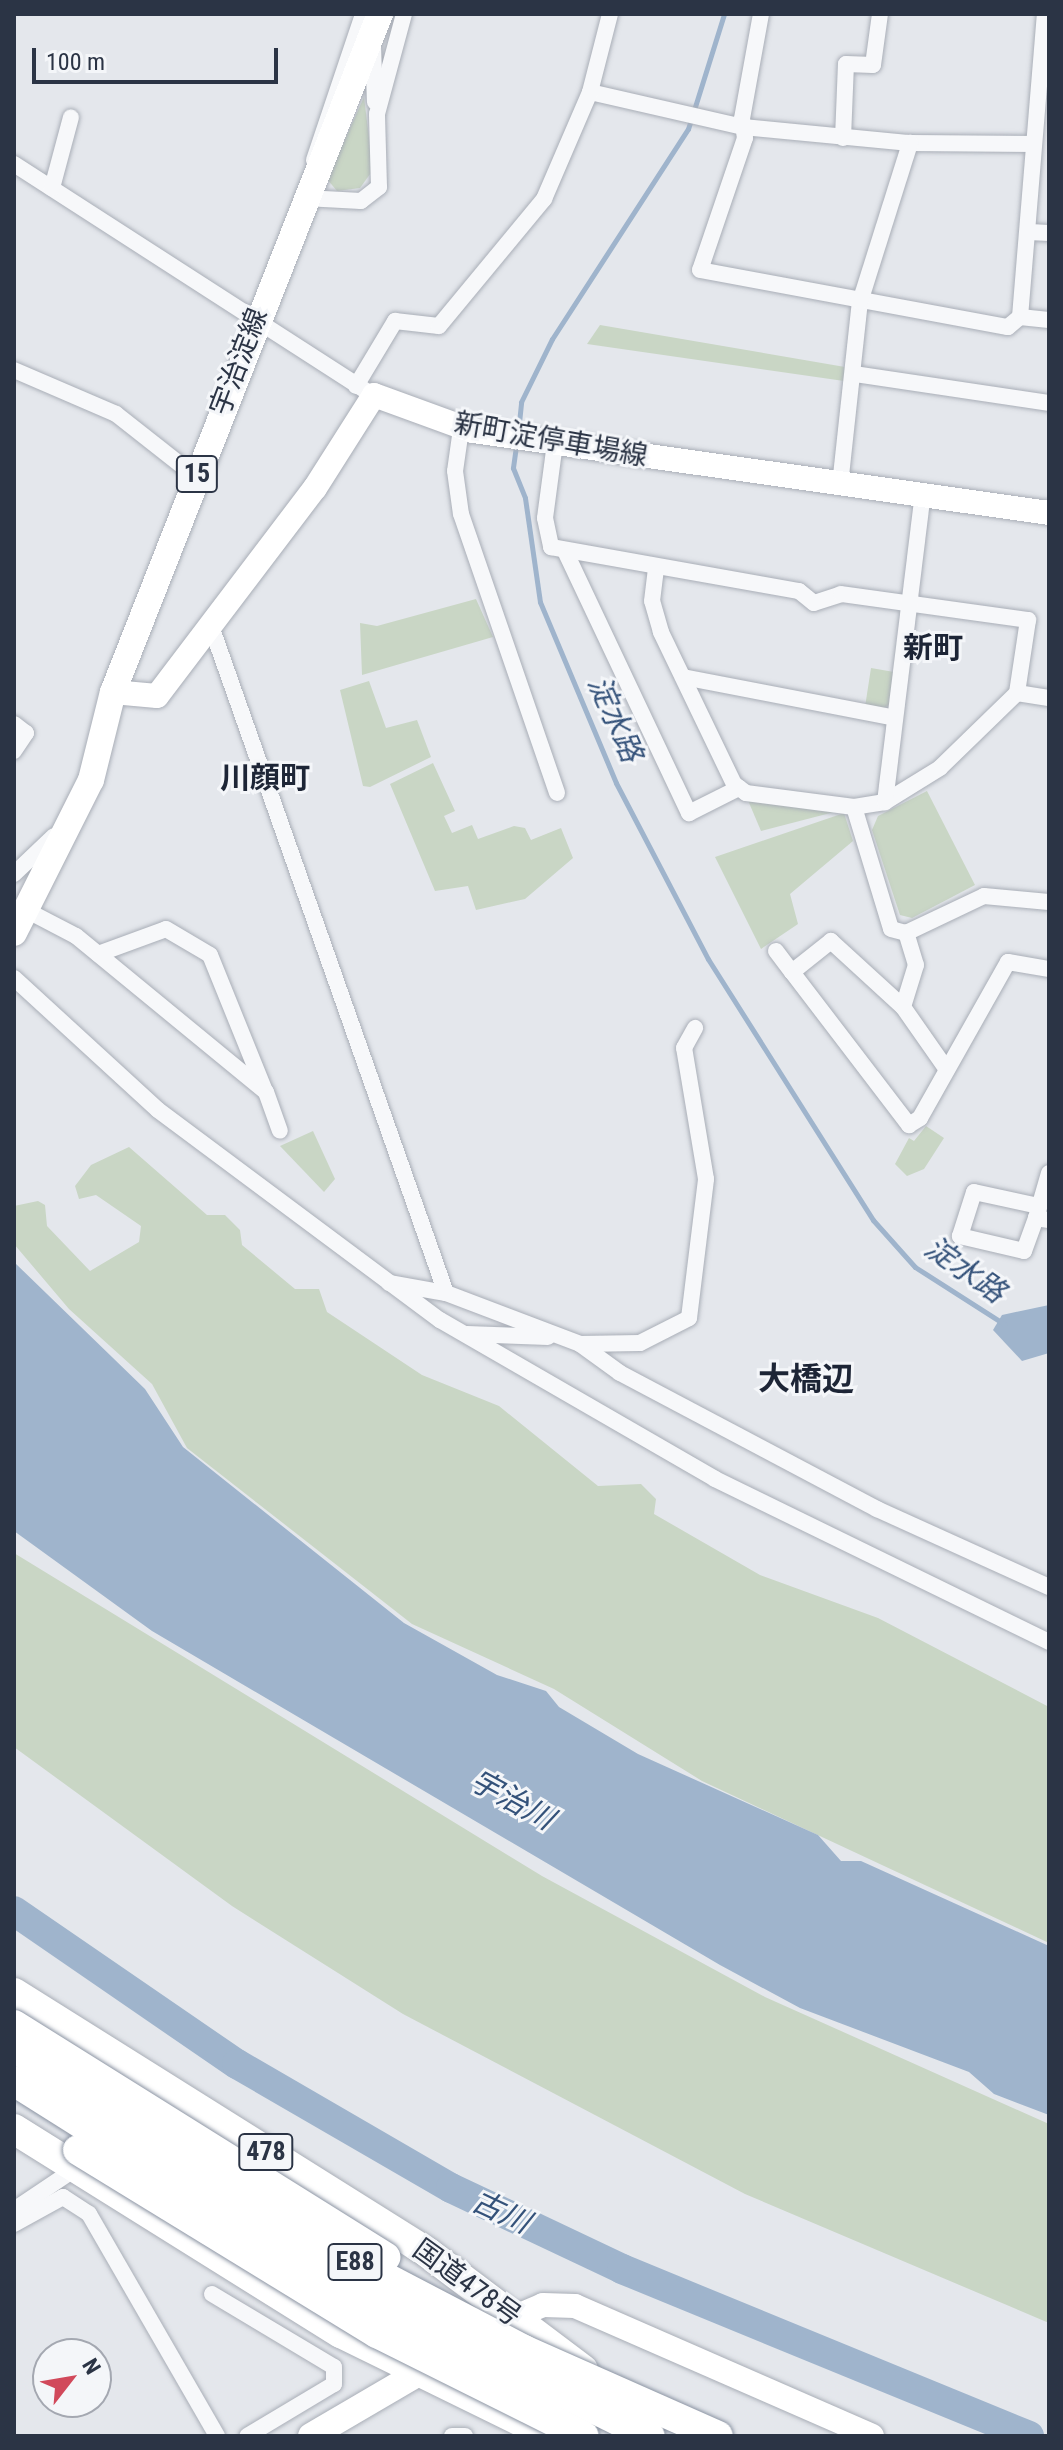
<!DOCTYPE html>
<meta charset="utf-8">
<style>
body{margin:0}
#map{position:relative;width:1063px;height:2450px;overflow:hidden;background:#e4e7ec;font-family:"Roboto Condensed","Noto Sans JP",sans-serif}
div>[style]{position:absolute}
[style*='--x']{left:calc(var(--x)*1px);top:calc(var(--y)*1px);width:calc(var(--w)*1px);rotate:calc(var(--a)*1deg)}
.green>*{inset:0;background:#c9d6c5}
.water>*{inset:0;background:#9fb4cc}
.stream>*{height:5px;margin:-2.5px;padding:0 2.5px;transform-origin:2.5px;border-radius:2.5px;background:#9fb4cc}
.river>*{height:30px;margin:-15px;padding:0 15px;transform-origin:15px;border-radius:15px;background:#9fb4cc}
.roads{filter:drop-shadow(0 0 2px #a9aeb7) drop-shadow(0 0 2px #a9aeb7)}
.street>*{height:16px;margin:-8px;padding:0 8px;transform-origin:8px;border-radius:8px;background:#f7f8fa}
.secondary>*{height:24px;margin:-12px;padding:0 12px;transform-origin:12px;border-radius:12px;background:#fff}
.primary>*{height:26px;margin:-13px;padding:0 13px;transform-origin:13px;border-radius:13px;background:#fff}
.highway>*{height:30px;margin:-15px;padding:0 15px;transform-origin:15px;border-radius:15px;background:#fff}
.bridges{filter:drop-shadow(0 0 2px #8b94a3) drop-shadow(0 0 2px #8b94a3)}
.highway-bridge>*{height:30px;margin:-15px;padding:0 15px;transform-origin:15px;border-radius:15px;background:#fff}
span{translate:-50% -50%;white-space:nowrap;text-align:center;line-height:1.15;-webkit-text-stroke:6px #f4f6f9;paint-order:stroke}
.shield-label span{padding:2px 6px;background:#f4f6f9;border:2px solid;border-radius:6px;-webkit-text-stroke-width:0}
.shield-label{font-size:26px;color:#2b3445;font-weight:700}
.street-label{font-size:28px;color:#2b3445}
.neighbourhood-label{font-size:30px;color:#1d2536;font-weight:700}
.water-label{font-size:30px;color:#34527a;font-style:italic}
.quarter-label{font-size:32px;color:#1d2536;font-weight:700}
.frame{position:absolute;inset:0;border:16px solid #2b3445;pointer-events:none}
.north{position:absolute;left:32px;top:2338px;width:80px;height:80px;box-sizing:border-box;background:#f4f6f9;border:2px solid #a4a8b1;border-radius:50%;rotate:59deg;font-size:22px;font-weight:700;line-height:32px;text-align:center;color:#2b3445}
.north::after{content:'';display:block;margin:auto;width:28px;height:36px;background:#d1495b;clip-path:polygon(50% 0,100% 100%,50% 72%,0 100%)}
.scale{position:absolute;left:32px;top:48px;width:246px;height:36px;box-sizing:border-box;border:4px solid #2b3445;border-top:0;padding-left:10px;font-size:24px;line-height:28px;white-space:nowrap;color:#2b3445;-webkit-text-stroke:6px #f4f6f9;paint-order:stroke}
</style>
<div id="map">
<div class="green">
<div style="clip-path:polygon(364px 97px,373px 170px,360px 188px,337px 191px,327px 179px)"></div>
<div style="clip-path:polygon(600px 325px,845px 367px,844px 381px,587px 344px)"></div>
<div style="clip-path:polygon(476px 599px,493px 637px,362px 675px,360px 623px,377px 626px)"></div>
<div style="clip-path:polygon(871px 668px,894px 672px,890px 704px,882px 710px,865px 707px)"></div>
<div style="clip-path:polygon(369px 681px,386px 728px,417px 720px,431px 757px,370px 787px,363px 786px,340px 690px)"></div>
<div style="clip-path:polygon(433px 763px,455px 811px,444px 816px,452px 833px,472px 825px,478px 839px,514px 826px,525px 828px,531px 840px,561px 828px,573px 858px,525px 899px,476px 910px,468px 886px,435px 891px,390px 784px)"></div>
<div style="clip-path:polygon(927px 791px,975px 885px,912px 918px,900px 915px,872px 830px,878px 816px)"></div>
<div style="clip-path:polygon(747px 798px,842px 810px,761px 831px)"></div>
<div style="clip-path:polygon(844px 813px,853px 841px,790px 894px,798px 924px,761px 949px,715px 857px)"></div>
<div style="clip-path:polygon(926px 1126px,944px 1138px,924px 1169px,907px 1176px,895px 1164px,909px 1138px,914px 1141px)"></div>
<div style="clip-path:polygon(313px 1131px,335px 1179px,324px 1192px,280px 1146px)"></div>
<div style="clip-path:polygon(129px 1147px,207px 1215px,225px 1215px,240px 1230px,242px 1245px,295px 1289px,319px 1289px,327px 1312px,422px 1375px,499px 1406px,598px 1486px,641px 1484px,656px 1499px,654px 1514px,760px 1575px,878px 1618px,1049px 1707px,1049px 1943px,702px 1781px,554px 1689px,412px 1624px,187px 1448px,152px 1384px,69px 1309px,14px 1244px,14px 1206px,38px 1201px,45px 1205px,47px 1226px,90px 1271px,139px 1242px,141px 1226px,96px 1195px,79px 1199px,75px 1186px,91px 1165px)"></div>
<div style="clip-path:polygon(14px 1553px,542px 1876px,765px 1997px,1049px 2124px,1049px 2323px,745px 2194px,403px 2014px,232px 1906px,14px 1747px)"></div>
</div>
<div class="water">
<div style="clip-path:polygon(14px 1262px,145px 1389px,183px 1447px,404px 1623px,497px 1675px,546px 1691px,559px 1707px,638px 1754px,818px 1835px,841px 1861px,861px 1861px,1049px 1946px,1049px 2115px,994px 2094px,969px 2072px,800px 2008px,720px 1965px,152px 1631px,14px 1531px)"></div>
<div style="clip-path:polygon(1049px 1305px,1049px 1353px,1022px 1361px,993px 1330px,1002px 1315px)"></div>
</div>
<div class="stream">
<div style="--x:518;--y:432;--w:30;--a:-84"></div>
<div style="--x:521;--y:402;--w:70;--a:-63.8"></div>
<div style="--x:552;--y:339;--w:250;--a:-57.1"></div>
<div style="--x:688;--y:129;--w:121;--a:-72.6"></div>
<div style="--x:516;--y:446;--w:22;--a:98"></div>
<div style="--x:513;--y:468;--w:32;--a:68"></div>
<div style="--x:525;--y:498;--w:105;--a:81.8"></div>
<div style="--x:540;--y:602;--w:196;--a:67.2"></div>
<div style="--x:616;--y:783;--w:199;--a:62.4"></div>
<div style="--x:708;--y:959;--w:309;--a:57.7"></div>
<div style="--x:873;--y:1220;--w:63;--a:48.2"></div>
<div style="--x:915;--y:1267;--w:106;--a:32.6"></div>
</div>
<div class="river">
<div style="--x:14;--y:1911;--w:270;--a:34.5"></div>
<div style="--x:237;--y:2064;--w:247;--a:30.1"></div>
<div style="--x:451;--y:2188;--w:189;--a:25.3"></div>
<div style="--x:622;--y:2269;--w:440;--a:22.3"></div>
</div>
<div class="roads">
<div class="street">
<div style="--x:761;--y:14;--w:107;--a:100.3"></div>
<div style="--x:742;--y:119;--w:19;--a:81"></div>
<div style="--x:745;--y:138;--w:139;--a:108.8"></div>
<div style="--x:700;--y:270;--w:313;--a:10.5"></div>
<div style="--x:1008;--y:327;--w:16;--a:-40"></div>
<div style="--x:1020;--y:317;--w:304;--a:-85.3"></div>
<div style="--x:373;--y:46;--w:56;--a:88"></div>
<div style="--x:590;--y:92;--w:157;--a:12.9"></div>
<div style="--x:743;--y:127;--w:168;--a:5.5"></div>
<div style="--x:910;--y:143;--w:124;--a:0.5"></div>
<div style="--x:843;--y:138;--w:74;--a:-87.7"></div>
<div style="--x:846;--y:64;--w:27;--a:2"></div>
<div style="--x:873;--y:65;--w:51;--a:-82.2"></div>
<div style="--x:314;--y:160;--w:154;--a:-71.4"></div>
<div style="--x:14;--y:164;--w:419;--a:32.8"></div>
<div style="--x:52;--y:188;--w:73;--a:-75"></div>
<div style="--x:305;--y:198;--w:56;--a:3.1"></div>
<div style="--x:361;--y:201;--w:23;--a:-38"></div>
<div style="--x:379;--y:187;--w:73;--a:-91.6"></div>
<div style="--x:377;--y:114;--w:104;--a:-74.9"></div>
<div style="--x:1029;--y:232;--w:20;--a:3"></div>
<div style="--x:1020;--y:317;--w:29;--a:6"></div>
<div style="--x:14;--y:370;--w:111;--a:23.3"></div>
<div style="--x:116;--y:414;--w:102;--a:38.2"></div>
<div style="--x:855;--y:374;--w:196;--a:8.5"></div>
<div style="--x:356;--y:386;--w:76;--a:-59"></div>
<div style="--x:395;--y:321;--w:44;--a:6.5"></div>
<div style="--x:439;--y:326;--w:165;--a:-50.4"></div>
<div style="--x:544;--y:199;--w:116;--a:-66.7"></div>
<div style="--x:590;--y:92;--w:81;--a:-75.6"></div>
<div style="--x:461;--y:429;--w:42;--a:98.1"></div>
<div style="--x:455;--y:471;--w:43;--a:82.1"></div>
<div style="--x:461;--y:514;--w:295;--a:71"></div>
<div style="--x:555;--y:443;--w:76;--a:97.6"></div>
<div style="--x:545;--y:518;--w:30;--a:78"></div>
<div style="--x:551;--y:547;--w:252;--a:10.1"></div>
<div style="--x:799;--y:591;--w:19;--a:39"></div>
<div style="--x:814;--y:603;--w:28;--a:-18"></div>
<div style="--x:841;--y:594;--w:189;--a:7.9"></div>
<div style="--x:1028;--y:620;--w:74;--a:98.6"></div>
<div style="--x:1017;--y:693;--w:107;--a:135.8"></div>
<div style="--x:940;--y:768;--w:65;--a:148.3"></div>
<div style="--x:885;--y:802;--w:31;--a:171"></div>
<div style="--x:854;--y:807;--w:109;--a:-172.6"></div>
<div style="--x:746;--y:793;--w:15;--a:-143"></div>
<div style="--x:734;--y:784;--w:169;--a:-115.7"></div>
<div style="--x:661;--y:632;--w:32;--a:-106"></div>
<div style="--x:652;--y:601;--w:35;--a:-83"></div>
<div style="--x:840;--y:485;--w:184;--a:-83.8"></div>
<div style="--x:860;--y:302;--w:167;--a:-72.5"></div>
<div style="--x:566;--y:553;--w:288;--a:64.7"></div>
<div style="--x:689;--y:813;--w:56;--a:-26.6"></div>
<div style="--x:211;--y:626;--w:707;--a:70.59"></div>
<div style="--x:683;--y:677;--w:216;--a:10.9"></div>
<div style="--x:1017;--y:693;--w:32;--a:9"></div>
<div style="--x:14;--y:724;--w:15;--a:37"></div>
<div style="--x:26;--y:733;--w:22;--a:124"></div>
<div style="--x:885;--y:802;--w:310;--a:-83"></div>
<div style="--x:854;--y:807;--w:127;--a:73.1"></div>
<div style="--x:891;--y:929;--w:16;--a:15"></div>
<div style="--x:906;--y:933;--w:86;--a:-25.4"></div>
<div style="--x:984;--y:896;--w:65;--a:5.3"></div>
<div style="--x:14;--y:874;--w:55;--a:-43.5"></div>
<div style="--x:26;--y:910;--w:56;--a:27.5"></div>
<div style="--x:76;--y:936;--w:246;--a:39.4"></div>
<div style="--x:266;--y:1092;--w:41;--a:70.3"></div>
<div style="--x:776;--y:951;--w:26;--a:53"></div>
<div style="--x:98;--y:954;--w:72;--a:-20.2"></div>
<div style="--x:166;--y:929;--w:51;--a:30.6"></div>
<div style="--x:210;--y:955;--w:147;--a:68"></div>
<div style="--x:14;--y:978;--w:195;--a:42.5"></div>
<div style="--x:158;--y:1110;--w:352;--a:36.7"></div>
<div style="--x:440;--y:1320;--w:318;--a:30"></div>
<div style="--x:715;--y:1479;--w:372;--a:26"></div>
<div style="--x:903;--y:1007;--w:44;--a:-72.8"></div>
<div style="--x:916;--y:965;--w:34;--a:-107"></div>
<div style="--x:945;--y:1067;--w:73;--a:-125"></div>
<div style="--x:903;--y:1007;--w:98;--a:-137.5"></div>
<div style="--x:831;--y:941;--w:50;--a:141.5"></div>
<div style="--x:792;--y:972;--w:193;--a:52.6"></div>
<div style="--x:909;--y:1125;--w:13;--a:-32"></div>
<div style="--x:920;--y:1118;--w:179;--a:-60.6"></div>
<div style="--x:1008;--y:962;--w:42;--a:9.7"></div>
<div style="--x:1049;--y:1173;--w:47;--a:106.1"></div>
<div style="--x:1036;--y:1218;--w:13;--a:9"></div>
<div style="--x:1036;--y:1218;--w:35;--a:110"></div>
<div style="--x:1024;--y:1251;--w:66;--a:-166.8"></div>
<div style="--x:960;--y:1236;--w:46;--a:-72.3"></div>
<div style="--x:974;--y:1192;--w:66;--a:12.2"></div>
<div style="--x:389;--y:1283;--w:58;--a:10"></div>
<div style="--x:446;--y:1293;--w:143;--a:20.8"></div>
<div style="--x:580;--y:1344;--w:60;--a:-1"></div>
<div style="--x:640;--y:1343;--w:55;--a:-27"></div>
<div style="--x:689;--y:1318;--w:140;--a:-83"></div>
<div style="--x:706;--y:1179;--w:133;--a:-99.5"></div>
<div style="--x:684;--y:1048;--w:23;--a:-61"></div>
<div style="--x:467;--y:1334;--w:81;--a:2.1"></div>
<div style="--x:580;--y:1344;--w:49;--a:35.9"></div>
<div style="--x:620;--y:1373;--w:291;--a:27.9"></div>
<div style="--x:877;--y:1509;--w:189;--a:24.4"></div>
<div style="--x:14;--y:2210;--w:70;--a:-33.9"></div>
<div style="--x:14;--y:2224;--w:56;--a:-28.9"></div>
<div style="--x:63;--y:2197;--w:31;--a:33"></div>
<div style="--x:89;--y:2214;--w:256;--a:60"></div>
<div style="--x:212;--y:2294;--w:142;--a:30.9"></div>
<div style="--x:334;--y:2367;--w:17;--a:90"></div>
<div style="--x:334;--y:2384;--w:101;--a:149.1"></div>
<div style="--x:452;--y:2436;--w:13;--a:0"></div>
</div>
<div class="secondary">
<div style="--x:113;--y:692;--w:44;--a:5.2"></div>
<div style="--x:157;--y:696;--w:261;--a:-52.8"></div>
<div style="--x:315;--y:488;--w:110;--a:-57.6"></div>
<div style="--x:374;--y:395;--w:105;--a:20"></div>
<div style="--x:473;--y:431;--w:582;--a:8.1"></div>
<div style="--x:515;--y:2317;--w:30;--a:-23"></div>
<div style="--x:543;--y:2305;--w:32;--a:2"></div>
<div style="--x:575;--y:2306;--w:324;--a:23.6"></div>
</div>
<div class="primary">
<div style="--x:14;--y:933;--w:171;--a:-63.3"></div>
<div style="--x:91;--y:780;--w:91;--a:-76"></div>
<div style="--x:113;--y:692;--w:729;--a:-68.51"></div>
<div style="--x:311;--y:2436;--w:145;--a:-30.3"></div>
</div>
<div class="highway">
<div style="--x:14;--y:1993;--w:489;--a:32.1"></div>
<div style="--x:428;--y:2253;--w:194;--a:37"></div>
<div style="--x:14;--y:2129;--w:385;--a:32"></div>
<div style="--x:341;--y:2333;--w:234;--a:26.1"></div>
</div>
</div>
<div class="bridges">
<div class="highway-bridge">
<div style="--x:14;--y:2025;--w:438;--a:32"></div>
<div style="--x:14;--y:2047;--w:371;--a:32.6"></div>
<div style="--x:327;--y:2247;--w:222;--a:27.6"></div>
<div style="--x:524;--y:2350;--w:212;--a:23.9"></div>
<div style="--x:14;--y:2081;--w:353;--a:32.2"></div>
<div style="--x:313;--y:2269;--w:376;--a:26.4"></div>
<div style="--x:78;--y:2150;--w:351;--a:31.5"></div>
<div style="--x:377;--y:2333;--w:231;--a:26.5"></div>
</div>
</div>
<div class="shield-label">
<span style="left:197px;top:474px">15</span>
<span style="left:266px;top:2152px">478</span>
<span style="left:355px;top:2262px">E88</span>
</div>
<div class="street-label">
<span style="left:239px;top:362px;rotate:-69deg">宇治淀線</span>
<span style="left:551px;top:440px;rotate:10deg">新町淀停車場線</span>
<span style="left:467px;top:2283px;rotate:36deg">国道478号</span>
</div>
<div class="neighbourhood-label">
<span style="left:933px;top:648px">新町</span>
<span style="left:265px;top:778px">川顔町</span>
</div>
<div class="water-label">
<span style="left:615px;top:719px;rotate:66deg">淀水路</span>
<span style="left:965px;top:1270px;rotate:35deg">淀水路</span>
<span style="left:512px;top:1800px;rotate:29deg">宇治川</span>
<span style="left:501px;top:2212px;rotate:25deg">古川</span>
</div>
<div class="quarter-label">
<span style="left:806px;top:1379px">大橋辺</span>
</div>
<div class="frame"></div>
<div class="north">N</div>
<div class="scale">100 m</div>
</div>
